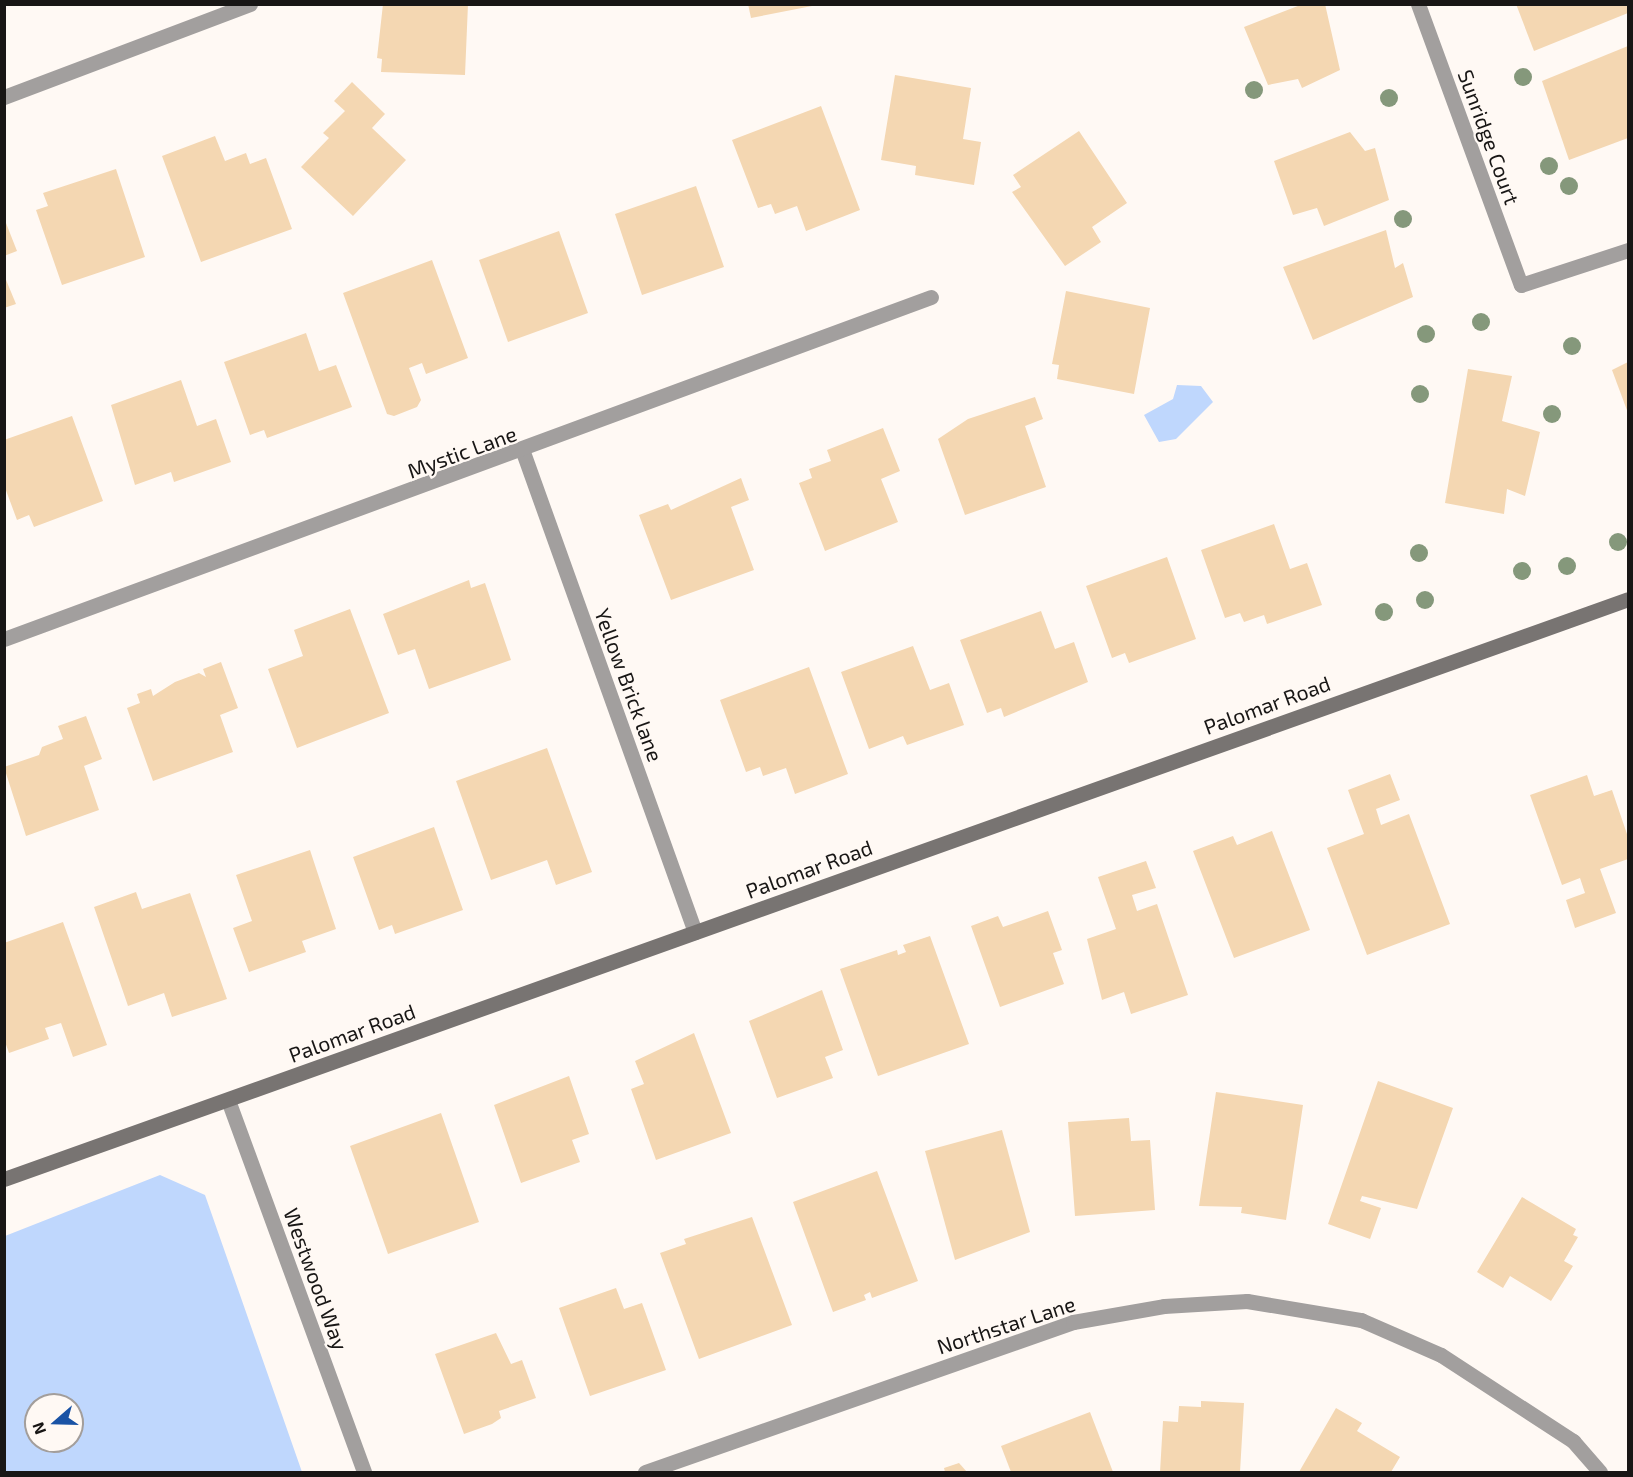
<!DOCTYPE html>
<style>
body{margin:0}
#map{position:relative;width:1633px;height:1477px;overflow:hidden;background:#fff9f4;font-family:"Exo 2",sans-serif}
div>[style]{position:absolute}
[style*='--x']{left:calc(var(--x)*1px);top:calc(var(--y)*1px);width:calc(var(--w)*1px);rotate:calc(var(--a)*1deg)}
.water>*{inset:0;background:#bfd7fd}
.building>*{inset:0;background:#f4d7b2}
.street>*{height:15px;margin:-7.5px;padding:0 7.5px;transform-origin:7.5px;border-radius:7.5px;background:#a29f9e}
.secondary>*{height:15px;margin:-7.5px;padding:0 7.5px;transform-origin:7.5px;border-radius:7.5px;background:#787472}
.trees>*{width:18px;height:18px;margin:-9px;border-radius:50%;background:#85987b}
span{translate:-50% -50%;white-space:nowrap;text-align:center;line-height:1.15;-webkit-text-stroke:4.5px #fff9f4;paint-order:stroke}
.street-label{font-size:21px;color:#181615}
.frame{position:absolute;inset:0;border:6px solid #181615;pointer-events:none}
.north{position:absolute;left:24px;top:1393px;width:60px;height:60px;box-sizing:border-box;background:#fff9f4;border:2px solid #a39e9b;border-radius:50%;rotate:250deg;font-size:16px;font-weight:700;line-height:24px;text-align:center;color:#181615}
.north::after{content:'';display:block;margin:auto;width:21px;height:27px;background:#1a53a5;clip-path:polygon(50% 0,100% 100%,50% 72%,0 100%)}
</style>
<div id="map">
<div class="water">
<div style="clip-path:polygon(1177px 385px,1201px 386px,1213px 402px,1176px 439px,1159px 442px,1144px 415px,1173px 399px)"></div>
<div style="clip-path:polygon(evenodd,160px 1175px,205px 1195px,302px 1472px,5px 1472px,5px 1236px,160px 1175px,36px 1405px,72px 1405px,72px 1441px,36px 1441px,36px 1405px)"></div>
</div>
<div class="building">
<div style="clip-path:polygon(383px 4px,468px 4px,465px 75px,381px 72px,382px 59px,377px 58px)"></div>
<div style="clip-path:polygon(748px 4px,811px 4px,812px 6px,751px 18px)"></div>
<div style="clip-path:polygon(1303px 4px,1325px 4px,1340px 70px,1302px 88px,1298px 79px,1268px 85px,1244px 27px)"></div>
<div style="clip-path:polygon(1516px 4px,1628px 4px,1628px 13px,1534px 51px)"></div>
<div style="clip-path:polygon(1628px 46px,1628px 138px,1569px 160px,1542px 81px)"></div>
<div style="clip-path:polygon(895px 75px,971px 88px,963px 139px,981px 142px,974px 185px,915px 175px,916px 166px,881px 160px)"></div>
<div style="clip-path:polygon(352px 82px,385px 114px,372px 128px,406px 160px,353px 216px,301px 167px,329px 138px,323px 133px,345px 111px,334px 101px)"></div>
<div style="clip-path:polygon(821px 106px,860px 210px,806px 231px,797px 206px,775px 214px,771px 204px,758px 208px,732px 140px)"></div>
<div style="clip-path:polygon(1079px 131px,1127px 203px,1092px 227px,1101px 242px,1065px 266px,1012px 192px,1021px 187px,1013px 175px)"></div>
<div style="clip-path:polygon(1350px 132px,1365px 151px,1375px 148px,1389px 200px,1324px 226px,1317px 208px,1293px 215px,1274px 161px)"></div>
<div style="clip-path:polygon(215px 136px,225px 161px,246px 153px,250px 164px,266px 158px,292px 229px,201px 262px,162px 156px)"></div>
<div style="clip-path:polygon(116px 169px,145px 257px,62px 285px,36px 210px,48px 206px,43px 193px)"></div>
<div style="clip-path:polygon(696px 186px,724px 267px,642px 295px,615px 214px)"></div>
<div style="clip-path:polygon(4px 218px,17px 251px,4px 256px)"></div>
<div style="clip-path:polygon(1386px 230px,1395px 268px,1403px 263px,1413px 297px,1313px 340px,1283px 267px)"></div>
<div style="clip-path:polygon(559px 231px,588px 313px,508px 342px,479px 260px)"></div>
<div style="clip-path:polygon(432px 260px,468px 358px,426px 374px,422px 363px,409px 368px,421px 400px,417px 407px,394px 416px,387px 414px,343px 293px)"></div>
<div style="clip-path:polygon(4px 275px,16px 304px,4px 308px)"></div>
<div style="clip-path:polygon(1066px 291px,1150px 308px,1134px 394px,1057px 379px,1059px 365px,1052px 364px)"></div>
<div style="clip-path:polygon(306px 333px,319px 371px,336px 365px,352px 407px,267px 438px,264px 430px,250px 435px,224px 362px)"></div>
<div style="clip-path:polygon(1628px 362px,1628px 413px,1612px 370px)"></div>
<div style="clip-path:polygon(1468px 369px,1512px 376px,1502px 421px,1540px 432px,1525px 496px,1507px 489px,1504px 514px,1445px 503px)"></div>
<div style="clip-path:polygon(181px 380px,197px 426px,216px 419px,231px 462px,174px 482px,171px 472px,135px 485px,111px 405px)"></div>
<div style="clip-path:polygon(1035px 397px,1043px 419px,1025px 426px,1046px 487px,965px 515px,938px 439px,968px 419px)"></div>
<div style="clip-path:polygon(72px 416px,103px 501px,34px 527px,29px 515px,17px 520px,4px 485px,4px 440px)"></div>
<div style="clip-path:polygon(883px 428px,900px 471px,881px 479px,898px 522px,825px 551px,799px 483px,812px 478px,809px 469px,831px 461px,827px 450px)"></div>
<div style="clip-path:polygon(741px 478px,749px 500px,731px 507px,754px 570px,671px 600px,639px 515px,668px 504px,671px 510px)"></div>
<div style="clip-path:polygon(1274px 524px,1290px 569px,1307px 563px,1322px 605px,1267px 624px,1264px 615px,1244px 622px,1240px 613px,1225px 618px,1201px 550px)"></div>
<div style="clip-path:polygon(1167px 557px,1196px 639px,1129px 663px,1125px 653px,1112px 658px,1086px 586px)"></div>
<div style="clip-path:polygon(469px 580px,471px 588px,485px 583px,511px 660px,429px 689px,415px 649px,398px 655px,383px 614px)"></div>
<div style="clip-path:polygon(350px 609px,389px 713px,297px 748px,268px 669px,303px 656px,294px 630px)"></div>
<div style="clip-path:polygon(1041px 611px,1055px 649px,1074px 642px,1088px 682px,1004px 717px,1001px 708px,987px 713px,960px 640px)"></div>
<div style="clip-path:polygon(913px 646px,930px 690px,949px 683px,964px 725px,907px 745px,903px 736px,869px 749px,841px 672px)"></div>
<div style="clip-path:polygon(221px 662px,238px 708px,220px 715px,233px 752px,153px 781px,127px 708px,140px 703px,137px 694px,151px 689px,153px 696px,175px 682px,199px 673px,206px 677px,203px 669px)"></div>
<div style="clip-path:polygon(809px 667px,848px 774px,795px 794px,786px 768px,763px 776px,760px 767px,746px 772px,720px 700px)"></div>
<div style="clip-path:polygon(86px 716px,102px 759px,84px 766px,99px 810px,26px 836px,4px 767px,39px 755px,42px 747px,63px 739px,58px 726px)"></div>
<div style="clip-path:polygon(547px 748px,592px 872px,556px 885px,547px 860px,491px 880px,456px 781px)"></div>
<div style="clip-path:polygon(1390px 774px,1400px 800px,1376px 809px,1381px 825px,1409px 814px,1450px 924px,1367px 955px,1327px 848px,1364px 834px,1348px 790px)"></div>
<div style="clip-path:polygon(1587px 775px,1594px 796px,1612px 790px,1628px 837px,1628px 859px,1600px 869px,1616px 913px,1575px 928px,1566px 900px,1585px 893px,1580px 878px,1562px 885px,1530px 795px)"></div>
<div style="clip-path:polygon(434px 827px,463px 910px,395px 934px,392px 925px,379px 930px,353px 857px)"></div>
<div style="clip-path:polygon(1272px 831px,1310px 930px,1234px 958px,1193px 851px,1233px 836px,1237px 845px)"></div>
<div style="clip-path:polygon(310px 850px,336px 929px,302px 941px,306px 952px,249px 972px,233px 928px,252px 921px,236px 875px)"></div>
<div style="clip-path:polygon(1146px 861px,1156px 888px,1132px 895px,1137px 911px,1157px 904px,1188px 995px,1131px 1014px,1124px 992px,1102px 1000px,1087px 939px,1116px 929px,1098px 877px)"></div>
<div style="clip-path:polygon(136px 892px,142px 909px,190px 893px,227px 999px,172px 1017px,164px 993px,128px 1006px,94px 907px)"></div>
<div style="clip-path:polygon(1048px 911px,1062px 950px,1053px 953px,1064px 984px,1000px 1007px,971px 926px,998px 916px,1003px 927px)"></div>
<div style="clip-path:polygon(63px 922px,107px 1045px,73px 1057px,61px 1023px,45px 1028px,49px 1039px,9px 1053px,4px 1039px,4px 943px)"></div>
<div style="clip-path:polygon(930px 936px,969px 1044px,878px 1076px,840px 969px,897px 950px,898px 955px,906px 952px,903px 945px)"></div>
<div style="clip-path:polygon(822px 990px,843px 1050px,825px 1057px,833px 1078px,777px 1098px,749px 1021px)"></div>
<div style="clip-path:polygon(694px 1033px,731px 1133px,656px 1160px,631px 1089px,644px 1084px,635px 1061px)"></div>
<div style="clip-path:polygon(569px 1076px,589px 1134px,572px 1140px,580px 1162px,521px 1183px,494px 1105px)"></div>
<div style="clip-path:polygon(1378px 1081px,1453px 1108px,1417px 1209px,1362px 1196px,1360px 1201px,1381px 1208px,1370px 1239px,1328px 1224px)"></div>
<div style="clip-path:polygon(1216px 1092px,1303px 1105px,1286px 1220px,1241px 1213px,1242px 1207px,1199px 1206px)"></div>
<div style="clip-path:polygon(441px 1113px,479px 1222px,388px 1254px,350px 1146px)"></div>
<div style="clip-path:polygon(1129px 1118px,1131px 1141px,1150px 1140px,1155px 1210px,1075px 1216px,1068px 1122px)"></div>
<div style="clip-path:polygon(1002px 1130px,1030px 1232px,955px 1260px,925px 1151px)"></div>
<div style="clip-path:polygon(877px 1171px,918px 1281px,872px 1298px,870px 1292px,864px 1295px,866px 1300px,833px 1312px,793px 1202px)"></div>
<div style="clip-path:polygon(1522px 1197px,1576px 1229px,1573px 1235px,1578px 1237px,1564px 1261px,1573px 1266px,1551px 1301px,1510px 1276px,1503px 1288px,1477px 1272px)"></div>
<div style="clip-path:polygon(752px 1217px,792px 1325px,699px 1359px,660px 1253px,686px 1244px,684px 1239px)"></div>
<div style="clip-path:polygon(616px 1288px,624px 1309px,642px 1303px,666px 1370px,590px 1396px,559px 1308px)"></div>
<div style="clip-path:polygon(496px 1333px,511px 1364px,522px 1360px,536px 1398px,499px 1411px,501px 1418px,492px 1424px,464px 1434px,435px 1354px)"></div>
<div style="clip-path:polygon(1201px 1401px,1244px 1403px,1240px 1472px,1160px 1472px,1163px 1421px,1178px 1422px,1179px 1406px,1201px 1407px)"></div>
<div style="clip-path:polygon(1336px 1408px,1362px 1423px,1357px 1431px,1400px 1457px,1391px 1472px,1299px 1472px)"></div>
<div style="clip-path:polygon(1090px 1412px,1113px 1472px,1011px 1472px,1001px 1446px)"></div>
<div style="clip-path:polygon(959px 1463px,967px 1472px,945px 1472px,944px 1468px)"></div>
</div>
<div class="street">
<div style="--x:1418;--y:4;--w:299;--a:69.9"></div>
<div style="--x:1521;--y:285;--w:113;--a:-18.1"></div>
<div style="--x:4;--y:97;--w:263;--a:-20.7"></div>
<div style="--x:523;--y:452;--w:510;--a:70.29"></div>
<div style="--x:4;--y:639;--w:988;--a:-20.25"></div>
<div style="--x:228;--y:1100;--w:396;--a:69.9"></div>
<div style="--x:645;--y:1472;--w:454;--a:-19.3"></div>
<div style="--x:1073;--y:1322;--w:92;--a:-10"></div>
<div style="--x:1164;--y:1306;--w:83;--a:-3.4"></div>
<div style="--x:1247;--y:1301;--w:116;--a:9.5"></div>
<div style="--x:1361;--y:1320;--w:87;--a:23.6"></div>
<div style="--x:1441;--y:1355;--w:158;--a:33.1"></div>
<div style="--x:1573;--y:1441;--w:41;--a:48.9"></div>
</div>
<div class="secondary">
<div style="--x:4;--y:1179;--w:1724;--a:-19.65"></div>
</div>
<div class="trees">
<div style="left:1523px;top:77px"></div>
<div style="left:1254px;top:90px"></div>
<div style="left:1389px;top:98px"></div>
<div style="left:1549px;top:166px"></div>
<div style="left:1569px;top:186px"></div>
<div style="left:1403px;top:219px"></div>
<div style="left:1481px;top:322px"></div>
<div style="left:1426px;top:334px"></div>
<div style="left:1572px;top:346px"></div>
<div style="left:1420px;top:394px"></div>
<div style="left:1552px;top:414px"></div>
<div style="left:1618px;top:542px"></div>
<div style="left:1419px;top:553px"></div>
<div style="left:1567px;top:566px"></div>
<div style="left:1522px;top:571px"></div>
<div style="left:1425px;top:600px"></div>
<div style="left:1384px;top:612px"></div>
</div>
<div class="street-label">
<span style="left:1489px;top:137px;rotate:70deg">Sunridge Court</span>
<span style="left:462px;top:452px;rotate:-20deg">Mystic Lane</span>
<span style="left:629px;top:685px;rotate:70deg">Yellow Brick lane</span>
<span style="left:1267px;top:705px;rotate:-20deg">Palomar Road</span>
<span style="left:809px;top:869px;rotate:-20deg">Palomar Road</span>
<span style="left:352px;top:1033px;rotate:-20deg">Palomar Road</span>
<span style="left:316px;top:1279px;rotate:70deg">Westwood Way</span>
<span style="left:1006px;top:1325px;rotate:-18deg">Northstar Lane</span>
</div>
<div class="frame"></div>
<div class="north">N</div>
</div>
